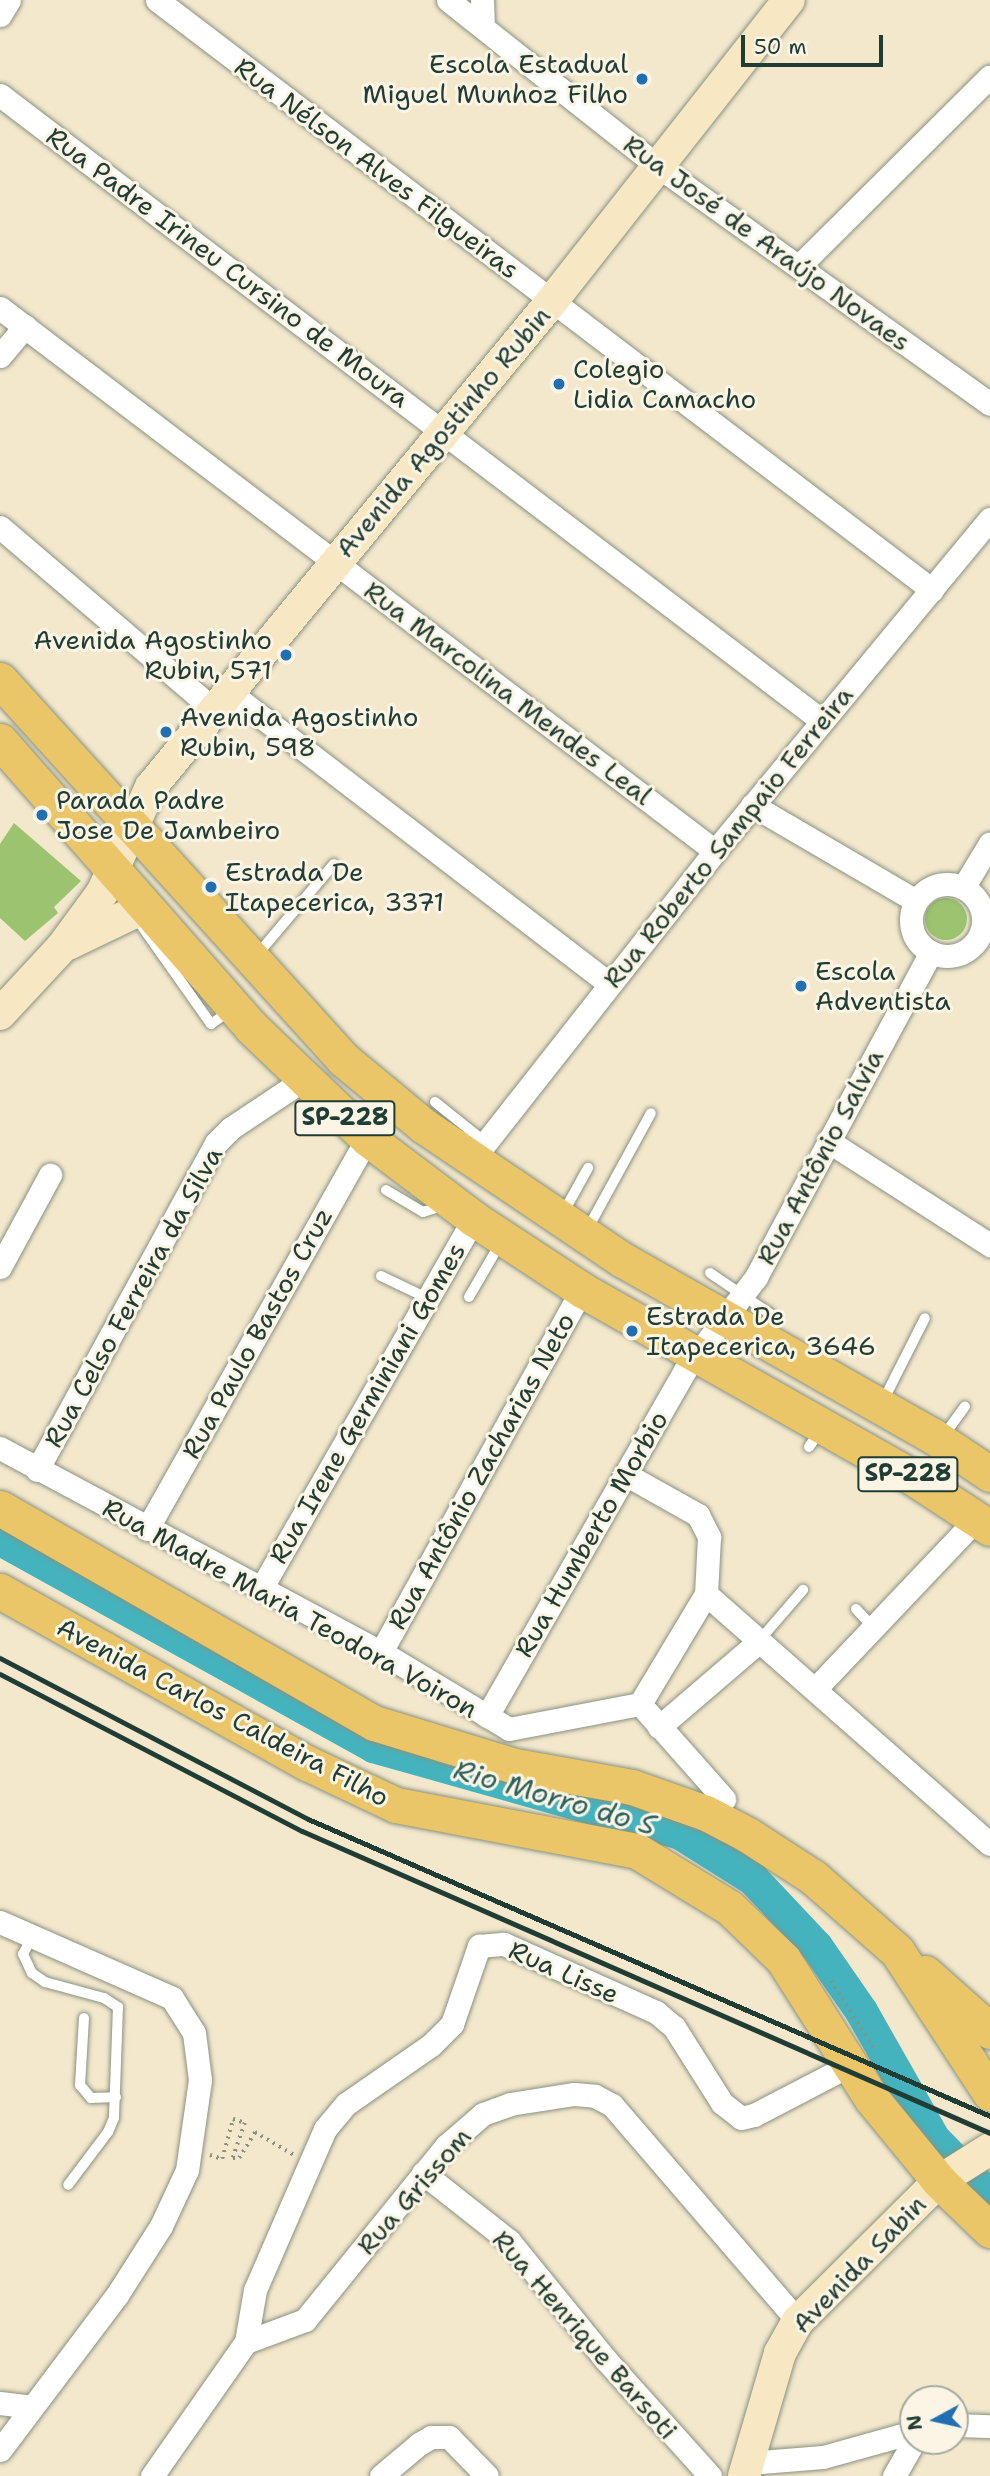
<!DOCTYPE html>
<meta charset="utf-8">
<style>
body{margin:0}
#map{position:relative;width:990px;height:2476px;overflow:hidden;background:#f3e8cc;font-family:"Shantell Sans",sans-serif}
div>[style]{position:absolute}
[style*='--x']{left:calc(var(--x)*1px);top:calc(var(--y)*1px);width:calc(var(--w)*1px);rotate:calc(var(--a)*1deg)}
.green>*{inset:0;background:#9cc36f}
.round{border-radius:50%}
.river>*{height:33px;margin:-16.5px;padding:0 16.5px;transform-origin:16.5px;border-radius:16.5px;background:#44b3be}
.path>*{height:3.5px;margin-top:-1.75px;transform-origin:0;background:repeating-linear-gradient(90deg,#899280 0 2px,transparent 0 7px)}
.roads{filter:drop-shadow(0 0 2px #899280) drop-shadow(0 0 2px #899280)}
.service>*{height:10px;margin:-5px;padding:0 5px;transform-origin:5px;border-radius:5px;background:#fff}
.minor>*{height:23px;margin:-11.5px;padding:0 11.5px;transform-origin:11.5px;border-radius:11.5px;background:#fff}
.minor>.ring{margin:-11.5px;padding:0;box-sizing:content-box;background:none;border:23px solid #fff;border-radius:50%}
.secondary>*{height:32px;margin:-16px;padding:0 16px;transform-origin:16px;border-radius:16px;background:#f7e8c3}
.primary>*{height:35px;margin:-17.5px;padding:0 17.5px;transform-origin:17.5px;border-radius:17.5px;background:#ebc669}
.rail>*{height:5px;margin:-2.5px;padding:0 2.5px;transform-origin:2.5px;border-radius:2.5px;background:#1f3d34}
.dots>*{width:19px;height:19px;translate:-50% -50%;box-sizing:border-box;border:4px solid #fcf5e5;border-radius:50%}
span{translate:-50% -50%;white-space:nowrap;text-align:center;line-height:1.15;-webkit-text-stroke:6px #fcf5e5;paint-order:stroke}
.shield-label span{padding:2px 5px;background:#fcf5e5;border:2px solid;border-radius:5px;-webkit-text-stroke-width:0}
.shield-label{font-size:24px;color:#1f3d34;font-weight:700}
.poi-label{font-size:26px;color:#1f3d34}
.right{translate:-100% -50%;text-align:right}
.left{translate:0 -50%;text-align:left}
.street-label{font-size:26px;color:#1f3d34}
.water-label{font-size:28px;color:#2a605d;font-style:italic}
.north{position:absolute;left:899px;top:2385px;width:70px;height:70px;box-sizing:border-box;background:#fcf5e5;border:2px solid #a4ab9e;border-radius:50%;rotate:262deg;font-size:19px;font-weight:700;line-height:28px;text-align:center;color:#1f3d34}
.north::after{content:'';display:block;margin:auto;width:24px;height:32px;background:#1f6fb2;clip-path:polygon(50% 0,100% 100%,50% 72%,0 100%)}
.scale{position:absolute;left:741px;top:35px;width:142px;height:32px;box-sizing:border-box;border:4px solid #1f3d34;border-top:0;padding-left:9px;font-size:21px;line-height:24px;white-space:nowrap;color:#1f3d34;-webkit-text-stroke:5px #fcf5e5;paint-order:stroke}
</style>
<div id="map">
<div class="green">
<div style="clip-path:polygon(14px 823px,81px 881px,54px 907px,58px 913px,25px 941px,0 918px,0 844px)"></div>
<div class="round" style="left:925px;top:898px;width:42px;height:42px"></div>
</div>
<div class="river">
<div style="--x:0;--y:1539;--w:427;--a:29"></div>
<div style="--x:373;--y:1746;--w:319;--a:15.8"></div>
<div style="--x:680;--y:1833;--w:86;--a:32.2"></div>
<div style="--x:753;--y:1879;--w:92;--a:46.8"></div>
<div style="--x:816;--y:1946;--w:79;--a:55.3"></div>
<div style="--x:861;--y:2011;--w:146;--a:60.4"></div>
<div style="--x:933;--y:2138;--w:81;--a:45.5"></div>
</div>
<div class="path">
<div style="--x:831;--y:1981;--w:83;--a:57.3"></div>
<div style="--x:210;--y:2155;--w:13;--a:18"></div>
<div style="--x:222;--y:2159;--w:41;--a:-74.6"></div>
<div style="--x:233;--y:2119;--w:13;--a:18"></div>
<div style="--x:245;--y:2123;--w:37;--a:109"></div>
<div style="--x:233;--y:2158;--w:6;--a:0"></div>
<div style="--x:239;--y:2158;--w:31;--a:-58"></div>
<div style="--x:255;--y:2132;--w:45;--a:30.5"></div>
</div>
<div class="roads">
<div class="service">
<div style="--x:139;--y:922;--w:125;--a:54.8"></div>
<div style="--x:211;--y:1024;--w:24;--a:-35"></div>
<div style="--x:257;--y:955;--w:119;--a:-49.8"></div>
<div style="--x:435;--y:1102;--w:64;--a:38.7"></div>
<div style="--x:310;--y:1125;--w:26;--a:-36"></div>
<div style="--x:386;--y:1190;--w:43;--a:30.7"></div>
<div style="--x:423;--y:1212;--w:23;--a:-18"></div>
<div style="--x:562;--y:1215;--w:54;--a:-61"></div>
<div style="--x:587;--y:1230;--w:133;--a:-61.3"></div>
<div style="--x:710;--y:1273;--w:75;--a:34.1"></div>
<div style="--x:381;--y:1276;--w:51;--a:25.6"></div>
<div style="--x:469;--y:1297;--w:64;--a:-59.8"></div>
<div style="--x:882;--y:1403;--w:95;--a:-63.2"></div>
<div style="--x:942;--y:1438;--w:39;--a:-54"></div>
<div style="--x:809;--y:1447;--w:22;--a:-56"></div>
<div style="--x:856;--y:1609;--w:25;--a:47"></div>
<div style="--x:758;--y:1642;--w:69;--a:-49.1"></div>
<div style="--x:31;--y:1939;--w:17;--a:118"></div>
<div style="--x:23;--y:1954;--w:21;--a:65"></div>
<div style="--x:32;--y:1973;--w:16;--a:35"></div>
<div style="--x:45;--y:1982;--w:61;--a:15.2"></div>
<div style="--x:104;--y:1998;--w:17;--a:33"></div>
<div style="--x:118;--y:2007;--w:111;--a:92.1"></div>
<div style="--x:114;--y:2118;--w:15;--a:113"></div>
<div style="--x:108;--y:2132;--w:66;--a:127"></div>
<div style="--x:84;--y:2018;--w:67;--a:93.4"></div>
<div style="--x:80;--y:2085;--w:17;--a:50"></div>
<div style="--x:91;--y:2098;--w:25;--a:-2"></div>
</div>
<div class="minor">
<div style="--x:157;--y:0;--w:974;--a:37.28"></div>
<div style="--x:448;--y:0;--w:269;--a:38.4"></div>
<div style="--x:659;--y:167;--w:407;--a:35.6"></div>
<div style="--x:482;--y:0;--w:25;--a:88"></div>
<div style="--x:0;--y:15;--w:17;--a:-59"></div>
<div style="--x:0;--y:95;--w:1032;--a:37.28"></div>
<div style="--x:799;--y:266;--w:269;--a:-44.8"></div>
<div style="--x:0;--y:308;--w:898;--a:37.21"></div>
<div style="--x:0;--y:356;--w:39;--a:-50"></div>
<div style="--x:0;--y:527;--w:280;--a:40.5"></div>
<div style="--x:229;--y:692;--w:480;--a:37.5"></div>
<div style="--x:752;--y:805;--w:190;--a:30.3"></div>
<div class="ring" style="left:911px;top:884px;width:49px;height:49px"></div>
<div style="--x:963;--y:888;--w:52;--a:-59"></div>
<div style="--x:828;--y:1141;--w:193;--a:32.7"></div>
<div style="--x:472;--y:1160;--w:393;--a:-51.8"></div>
<div style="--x:715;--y:851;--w:431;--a:-50.4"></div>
<div style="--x:0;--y:1267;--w:105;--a:-61.5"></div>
<div style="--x:0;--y:1448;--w:432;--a:28.2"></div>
<div style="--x:381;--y:1652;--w:149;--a:31"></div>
<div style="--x:509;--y:1729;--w:133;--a:-10.8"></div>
<div style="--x:640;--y:1704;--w:127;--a:48.5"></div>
<div style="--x:37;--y:1470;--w:373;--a:-61.3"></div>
<div style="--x:216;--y:1143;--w:21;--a:-45"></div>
<div style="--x:231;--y:1128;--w:87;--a:-33.7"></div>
<div style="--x:625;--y:1474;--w:84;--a:29.3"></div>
<div style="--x:698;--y:1515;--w:25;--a:63"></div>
<div style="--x:709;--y:1537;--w:57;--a:93"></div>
<div style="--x:706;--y:1594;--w:128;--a:121"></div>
<div style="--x:147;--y:1529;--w:449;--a:-60.6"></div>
<div style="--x:262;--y:1587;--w:425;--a:-60.1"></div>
<div style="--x:706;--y:1594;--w:378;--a:41.4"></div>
<div style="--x:381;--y:1652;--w:414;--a:-61"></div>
<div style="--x:815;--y:1689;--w:236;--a:-46.5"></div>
<div style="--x:487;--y:1716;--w:399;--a:-60.2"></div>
<div style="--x:685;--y:1370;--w:117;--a:-52.6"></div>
<div style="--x:756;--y:1277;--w:369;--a:-61.7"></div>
<div style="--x:659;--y:1727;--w:130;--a:-40.6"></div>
<div style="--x:0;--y:1922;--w:188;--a:23.8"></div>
<div style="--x:172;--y:1998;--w:41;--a:57.8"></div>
<div style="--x:194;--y:2033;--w:47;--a:82.7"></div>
<div style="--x:200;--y:2080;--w:91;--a:98.2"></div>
<div style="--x:187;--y:2170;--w:62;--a:114.9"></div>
<div style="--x:161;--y:2226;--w:82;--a:122.5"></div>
<div style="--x:117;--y:2295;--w:194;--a:127"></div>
<div style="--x:423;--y:2173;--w:110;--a:38.3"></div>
<div style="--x:509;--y:2241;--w:154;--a:50.8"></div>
<div style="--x:606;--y:2360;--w:156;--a:48.1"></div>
<div style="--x:246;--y:2342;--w:53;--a:-80.2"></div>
<div style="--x:255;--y:2290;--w:176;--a:-66.5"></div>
<div style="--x:325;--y:2129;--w:33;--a:-50"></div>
<div style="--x:346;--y:2104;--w:103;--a:-34.8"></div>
<div style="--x:431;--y:2045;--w:30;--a:-45"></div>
<div style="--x:452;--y:2024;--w:83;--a:-70.9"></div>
<div style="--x:479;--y:1946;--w:25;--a:-5"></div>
<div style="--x:504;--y:1944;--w:167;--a:24.1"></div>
<div style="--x:656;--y:2012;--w:23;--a:40"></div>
<div style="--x:674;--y:2027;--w:90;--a:57.7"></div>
<div style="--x:722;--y:2103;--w:24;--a:38"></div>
<div style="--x:741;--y:2118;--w:13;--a:-13"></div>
<div style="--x:754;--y:2115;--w:108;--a:-27.5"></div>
<div style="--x:0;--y:2403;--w:31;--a:7"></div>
<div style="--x:955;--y:2425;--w:35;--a:2"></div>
<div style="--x:748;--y:2463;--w:75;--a:-4.6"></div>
<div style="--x:823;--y:2457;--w:93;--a:-15.5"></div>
<div style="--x:152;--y:2476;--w:164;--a:-55"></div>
<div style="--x:246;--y:2342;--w:63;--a:-20.4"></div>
<div style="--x:305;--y:2320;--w:224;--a:-51"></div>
<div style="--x:446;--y:2146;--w:49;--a:-40.9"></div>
<div style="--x:483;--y:2114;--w:29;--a:-20"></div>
<div style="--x:510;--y:2104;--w:65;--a:-8.9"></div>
<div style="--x:574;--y:2094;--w:21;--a:5"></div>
<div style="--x:595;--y:2096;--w:19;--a:28"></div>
<div style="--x:612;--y:2105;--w:285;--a:49.3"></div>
<div style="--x:381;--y:2476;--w:50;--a:-40.1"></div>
<div style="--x:419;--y:2444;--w:14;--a:-30"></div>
<div style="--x:431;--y:2437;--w:18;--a:0"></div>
<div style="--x:449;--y:2437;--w:54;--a:45.7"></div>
<div style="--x:894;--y:2476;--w:40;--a:-60.3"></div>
</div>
<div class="secondary">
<div style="--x:68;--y:944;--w:83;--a:-25.6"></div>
<div style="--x:0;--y:1014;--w:93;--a:-47.2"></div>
<div style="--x:63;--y:946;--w:66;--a:-53.7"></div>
<div style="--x:102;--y:893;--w:117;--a:-65.2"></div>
<div style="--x:151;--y:787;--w:630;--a:-50.47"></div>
<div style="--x:552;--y:301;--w:383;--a:-51.8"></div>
<div style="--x:744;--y:2476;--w:128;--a:-73.7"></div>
<div style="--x:780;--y:2353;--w:37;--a:-61"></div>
<div style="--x:798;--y:2321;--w:199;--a:-44.8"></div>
<div style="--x:939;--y:2181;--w:60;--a:-32.1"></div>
</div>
<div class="primary">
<div style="--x:0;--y:680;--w:511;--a:47.85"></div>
<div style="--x:343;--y:1059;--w:105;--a:39.6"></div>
<div style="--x:424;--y:1126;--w:240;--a:34"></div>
<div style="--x:623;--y:1260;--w:356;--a:29.6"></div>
<div style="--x:933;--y:1436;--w:69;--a:33.7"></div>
<div style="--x:0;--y:741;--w:381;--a:48.7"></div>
<div style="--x:251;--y:1027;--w:161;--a:43.7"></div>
<div style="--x:367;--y:1138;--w:134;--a:37.1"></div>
<div style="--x:474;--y:1219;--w:129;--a:33.3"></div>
<div style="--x:582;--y:1290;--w:379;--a:29.5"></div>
<div style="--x:912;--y:1477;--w:93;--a:33.2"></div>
<div style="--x:0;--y:1508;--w:431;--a:29.9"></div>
<div style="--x:374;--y:1723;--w:147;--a:17"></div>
<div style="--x:515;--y:1766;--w:119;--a:10.2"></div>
<div style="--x:632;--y:1787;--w:78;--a:19.4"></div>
<div style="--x:706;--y:1813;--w:47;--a:27.6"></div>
<div style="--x:748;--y:1835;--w:77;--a:32.9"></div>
<div style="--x:813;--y:1877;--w:112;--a:41.4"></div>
<div style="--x:897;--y:1951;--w:170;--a:56.8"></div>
<div style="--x:0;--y:1591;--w:352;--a:29.3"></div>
<div style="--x:307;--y:1763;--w:98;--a:25.3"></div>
<div style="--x:396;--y:1805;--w:245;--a:10.8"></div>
<div style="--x:637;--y:1851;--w:109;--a:31.5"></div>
<div style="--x:730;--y:1908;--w:74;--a:43.9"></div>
<div style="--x:783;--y:1959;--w:166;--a:57.6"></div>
<div style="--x:872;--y:2099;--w:106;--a:50.7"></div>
<div style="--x:939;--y:2181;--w:71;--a:43.9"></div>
<div style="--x:925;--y:1973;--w:87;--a:41.7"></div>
</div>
</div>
<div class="rail">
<div style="--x:0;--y:1658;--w:348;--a:27.6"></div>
<div style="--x:308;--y:1819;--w:744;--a:23.53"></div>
<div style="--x:0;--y:1674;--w:340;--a:27.5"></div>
<div style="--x:302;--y:1831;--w:751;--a:23.7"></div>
</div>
<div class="dots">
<div style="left:642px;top:79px;background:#1f6fb2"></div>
<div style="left:559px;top:384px;background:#1f6fb2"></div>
<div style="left:286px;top:655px;background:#1f6fb2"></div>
<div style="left:166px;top:732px;background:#1f6fb2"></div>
<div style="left:42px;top:815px;background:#1f6fb2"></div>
<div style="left:211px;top:887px;background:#1f6fb2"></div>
<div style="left:801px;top:986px;background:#1f6fb2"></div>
<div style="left:632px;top:1331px;background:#1f6fb2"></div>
</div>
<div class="shield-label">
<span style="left:345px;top:1118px">SP-228</span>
<span style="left:908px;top:1474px">SP-228</span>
</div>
<div class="poi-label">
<span class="right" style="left:628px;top:79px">Escola Estadual<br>Miguel Munhoz Filho</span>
<span class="left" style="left:573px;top:384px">Colegio<br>Lidia Camacho</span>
<span class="right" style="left:272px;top:655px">Avenida Agostinho<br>Rubin, 571</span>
<span class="left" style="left:180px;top:732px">Avenida Agostinho<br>Rubin, 598</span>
<span class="left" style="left:56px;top:815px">Parada Padre<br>Jose De Jambeiro</span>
<span class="left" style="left:225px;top:887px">Estrada De<br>Itapecerica, 3371</span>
<span class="left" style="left:815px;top:986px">Escola<br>Adventista</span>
<span class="left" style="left:646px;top:1331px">Estrada De<br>Itapecerica, 3646</span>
</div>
<div class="street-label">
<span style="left:377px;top:168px;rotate:37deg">Rua Nélson Alves Filgueiras</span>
<span style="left:767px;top:243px;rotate:36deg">Rua José de Araújo Novaes</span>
<span style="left:228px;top:267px;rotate:37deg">Rua Padre Irineu Cursino de Moura</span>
<span style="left:443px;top:432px;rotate:-50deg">Avenida Agostinho Rubin</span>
<span style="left:508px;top:693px;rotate:37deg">Rua Marcolina Mendes Leal</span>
<span style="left:728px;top:837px;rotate:-51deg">Rua Roberto Sampaio Ferreira</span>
<span style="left:820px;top:1157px;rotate:-62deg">Rua Antônio Salvia</span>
<span style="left:133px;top:1297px;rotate:-61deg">Rua Celso Ferreira da Silva</span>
<span style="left:257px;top:1333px;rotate:-61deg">Rua Paulo Bastos Cruz</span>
<span style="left:367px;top:1403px;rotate:-60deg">Rua Irene Germiniani Gomes</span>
<span style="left:481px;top:1471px;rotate:-61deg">Rua Antônio Zacharias Neto</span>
<span style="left:591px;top:1534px;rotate:-60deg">Rua Humberto Morbio</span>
<span style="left:290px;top:1608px;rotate:29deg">Rua Madre Maria Teodora Voiron</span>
<span style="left:223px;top:1712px;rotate:28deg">Avenida Carlos Caldeira Filho</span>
<span style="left:564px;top:1972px;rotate:24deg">Rua Lisse</span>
<span style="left:414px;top:2191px;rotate:-49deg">Rua Grissom</span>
<span style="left:859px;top:2264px;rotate:-46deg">Avenida Sabin</span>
<span style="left:585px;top:2335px;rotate:49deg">Rua Henrique Barsoti</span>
</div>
<div class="water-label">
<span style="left:555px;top:1797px;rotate:16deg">Rio Morro do S</span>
</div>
<div class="north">N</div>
<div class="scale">50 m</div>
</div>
